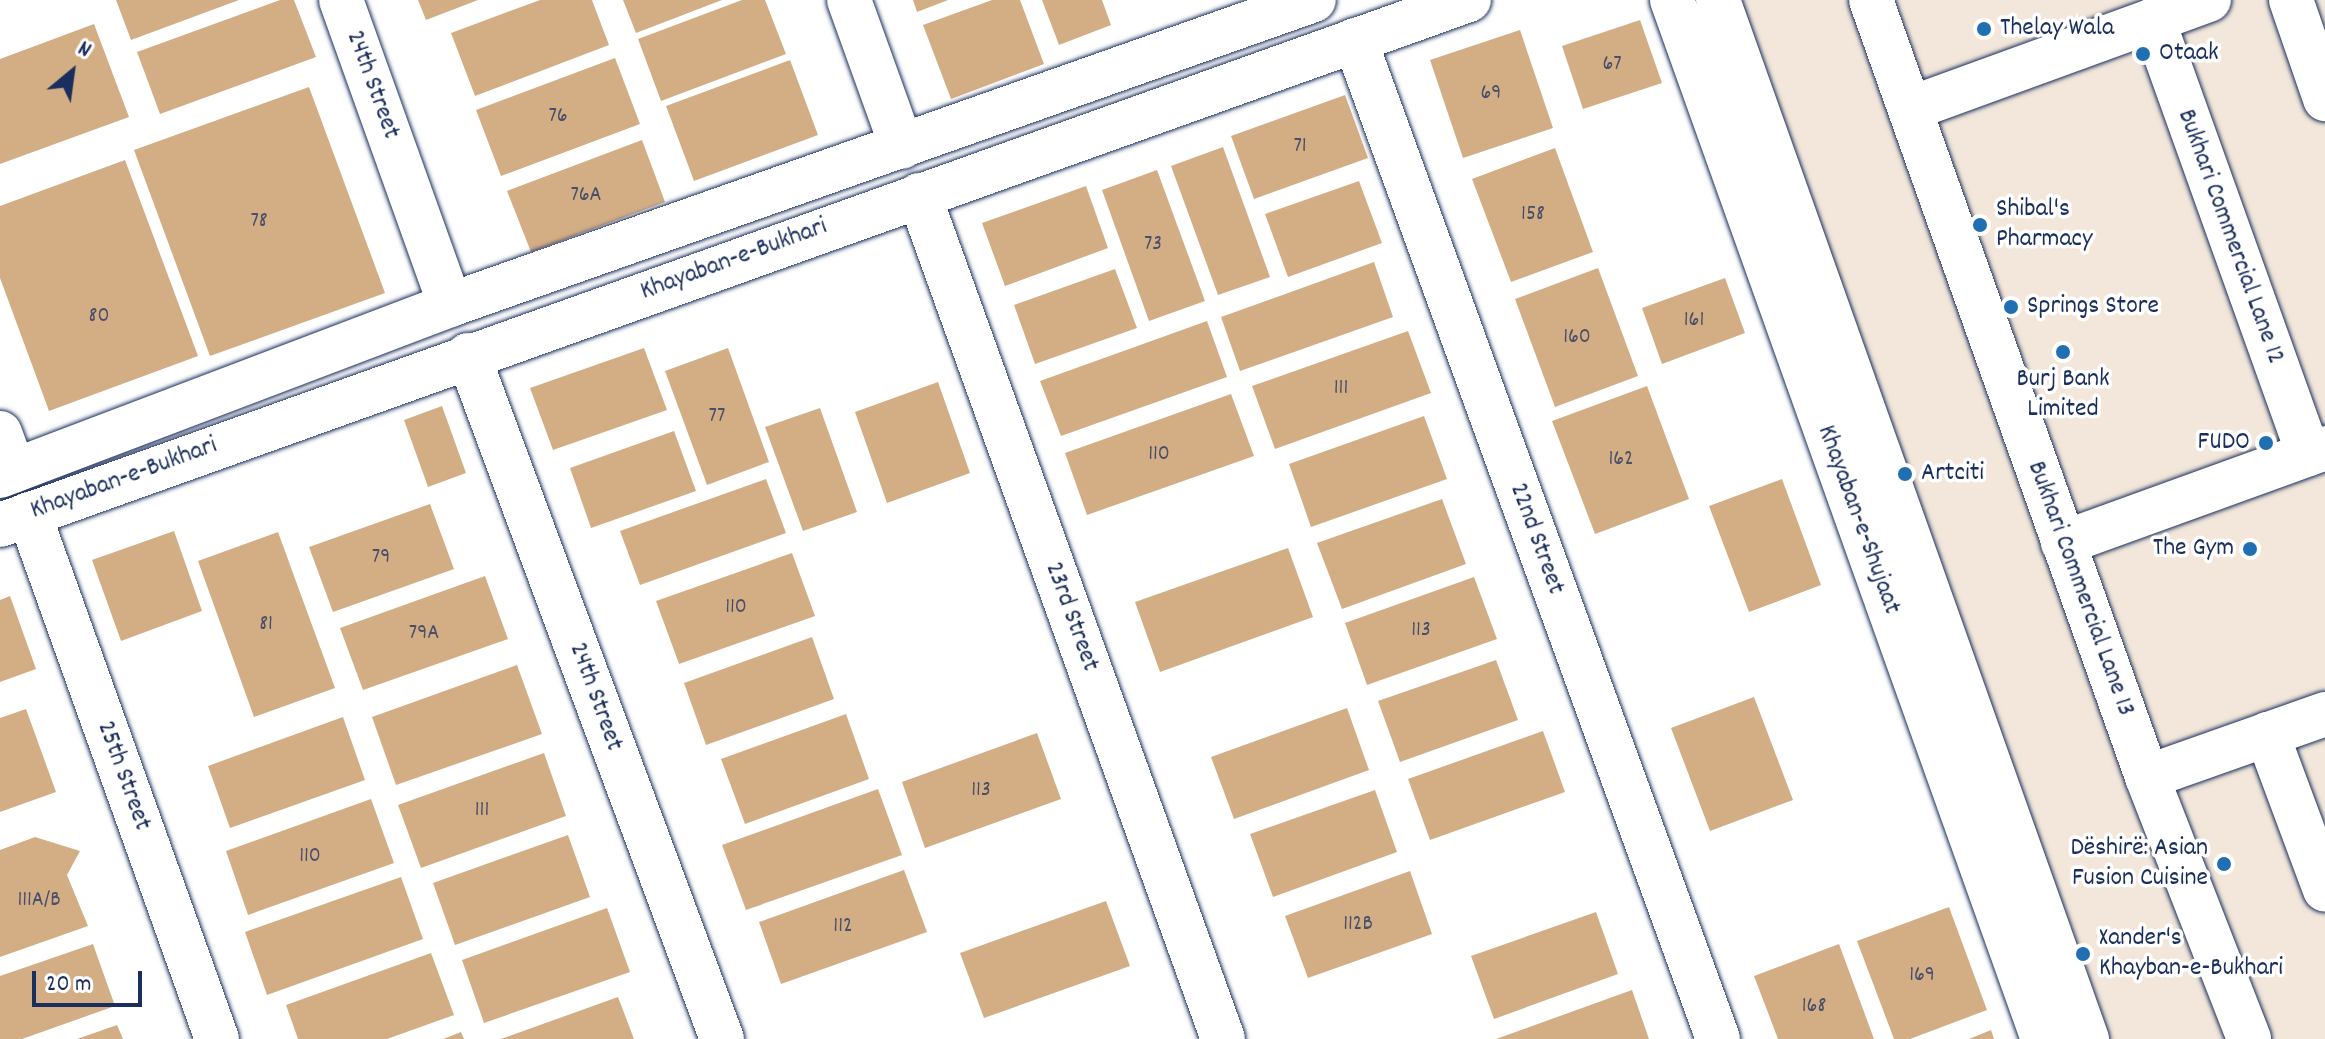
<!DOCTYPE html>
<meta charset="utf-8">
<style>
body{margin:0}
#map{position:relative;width:2325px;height:1039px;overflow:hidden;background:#fff;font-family:Dekko,sans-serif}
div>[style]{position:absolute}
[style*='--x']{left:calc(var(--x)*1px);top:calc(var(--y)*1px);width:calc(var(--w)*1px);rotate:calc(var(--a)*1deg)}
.built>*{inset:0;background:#f2e7da}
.building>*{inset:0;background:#d3ae85}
.roads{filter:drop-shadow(0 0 2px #1b2f5e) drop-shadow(0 0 2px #1b2f5e)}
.minor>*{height:44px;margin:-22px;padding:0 22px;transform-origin:22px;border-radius:22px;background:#fff}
.major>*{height:44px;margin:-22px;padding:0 22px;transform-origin:22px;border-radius:22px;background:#fff}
.dots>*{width:22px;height:22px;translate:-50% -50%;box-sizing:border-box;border:4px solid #fff;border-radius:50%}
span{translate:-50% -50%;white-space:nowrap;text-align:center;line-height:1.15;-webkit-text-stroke:7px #fff;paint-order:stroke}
.number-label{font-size:22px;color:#494f68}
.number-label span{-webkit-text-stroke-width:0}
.poi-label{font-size:26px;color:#1b2f5e}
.left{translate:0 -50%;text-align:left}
.right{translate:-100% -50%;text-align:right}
.street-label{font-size:26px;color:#1b2f5e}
.north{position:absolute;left:32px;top:32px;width:80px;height:80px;-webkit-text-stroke:6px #fff;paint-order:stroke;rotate:29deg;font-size:22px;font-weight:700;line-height:32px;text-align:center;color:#1b2f5e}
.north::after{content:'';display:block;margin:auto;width:28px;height:36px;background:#1b2f5e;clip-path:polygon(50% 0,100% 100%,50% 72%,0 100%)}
.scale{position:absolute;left:32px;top:971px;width:110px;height:36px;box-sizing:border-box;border:4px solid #1b2f5e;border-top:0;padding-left:10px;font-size:24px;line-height:28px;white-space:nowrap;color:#1b2f5e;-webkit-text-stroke:6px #fff;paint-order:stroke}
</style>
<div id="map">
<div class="built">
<div style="clip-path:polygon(1704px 0,2325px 0,2325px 1039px,2082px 1039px)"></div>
</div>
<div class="building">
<div style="clip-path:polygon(116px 0,239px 0,131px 40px)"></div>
<div style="clip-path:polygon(280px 0,294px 0,316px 57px,160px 114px,137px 52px)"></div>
<div style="clip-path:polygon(418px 0,478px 0,426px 20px)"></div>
<div style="clip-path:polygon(540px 0,592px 0,609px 45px,475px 96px,451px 33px)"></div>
<div style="clip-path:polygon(623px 0,722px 0,636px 33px)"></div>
<div style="clip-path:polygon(742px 0,765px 0,786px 54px,661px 101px,638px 39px)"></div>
<div style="clip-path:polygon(913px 0,948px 0,917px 12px)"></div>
<div style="clip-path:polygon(992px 0,1020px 0,1044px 64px,951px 99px,923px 25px)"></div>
<div style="clip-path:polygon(1042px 0,1102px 0,1111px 25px,1059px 45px)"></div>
<div style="clip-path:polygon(1640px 20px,1662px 83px,1583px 109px,1562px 46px)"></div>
<div style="clip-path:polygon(94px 24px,129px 117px,0 164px,0 59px)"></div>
<div style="clip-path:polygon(1520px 30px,1553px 128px,1463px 158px,1430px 60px)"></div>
<div style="clip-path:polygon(615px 58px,640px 124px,501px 176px,476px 110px)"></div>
<div style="clip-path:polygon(790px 60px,818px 135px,694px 181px,666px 106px)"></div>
<div style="clip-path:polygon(309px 87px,385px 293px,210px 356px,134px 150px)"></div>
<div style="clip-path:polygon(1345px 95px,1368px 158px,1254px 199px,1231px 136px)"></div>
<div style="clip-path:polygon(642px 140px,665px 202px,531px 252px,507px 191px)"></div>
<div style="clip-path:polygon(1223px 147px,1270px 277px,1218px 295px,1171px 166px)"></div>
<div style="clip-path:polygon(1555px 148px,1593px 252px,1511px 282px,1472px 179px)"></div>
<div style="clip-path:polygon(125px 160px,198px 356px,49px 411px,0 278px,0 206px)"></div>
<div style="clip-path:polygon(1157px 170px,1205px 301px,1149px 321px,1102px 190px)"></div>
<div style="clip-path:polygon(1359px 181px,1382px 243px,1288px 277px,1265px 214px)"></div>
<div style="clip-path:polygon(1086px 186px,1108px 248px,1005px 286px,982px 223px)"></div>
<div style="clip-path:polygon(1374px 262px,1393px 317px,1240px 371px,1221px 317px)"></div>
<div style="clip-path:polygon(1598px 268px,1638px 376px,1555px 407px,1515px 299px)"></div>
<div style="clip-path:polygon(1115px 269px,1137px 328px,1035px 364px,1014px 305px)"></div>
<div style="clip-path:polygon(1725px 278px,1745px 333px,1662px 364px,1642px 308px)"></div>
<div style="clip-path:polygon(1207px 321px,1227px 377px,1061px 436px,1040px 381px)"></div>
<div style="clip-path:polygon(1408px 331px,1431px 393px,1275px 449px,1252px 386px)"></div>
<div style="clip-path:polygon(644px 348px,667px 410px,553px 450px,530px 388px)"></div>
<div style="clip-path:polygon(728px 348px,769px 462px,707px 485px,665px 371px)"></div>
<div style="clip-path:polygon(938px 382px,970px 473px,887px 503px,855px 412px)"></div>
<div style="clip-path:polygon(1647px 386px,1689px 499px,1595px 534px,1552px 421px)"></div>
<div style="clip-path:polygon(1231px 394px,1254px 456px,1087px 515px,1065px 453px)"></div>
<div style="clip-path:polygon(442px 406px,466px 473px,428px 487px,404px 420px)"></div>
<div style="clip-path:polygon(820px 408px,857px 512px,803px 531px,765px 427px)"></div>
<div style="clip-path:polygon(1424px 416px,1447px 479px,1311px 527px,1289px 464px)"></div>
<div style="clip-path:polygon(674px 431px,696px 491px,591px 528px,570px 468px)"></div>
<div style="clip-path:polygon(766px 479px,786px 533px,640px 585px,620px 531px)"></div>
<div style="clip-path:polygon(1782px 479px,1821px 585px,1749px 612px,1709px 506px)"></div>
<div style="clip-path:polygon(1442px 499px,1466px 564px,1342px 609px,1317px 543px)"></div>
<div style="clip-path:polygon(430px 504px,454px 569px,333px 612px,309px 547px)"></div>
<div style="clip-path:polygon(174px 531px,202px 611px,121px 641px,92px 560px)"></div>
<div style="clip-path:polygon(278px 532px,335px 688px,254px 717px,198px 561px)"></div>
<div style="clip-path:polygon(1288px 548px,1313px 617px,1160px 672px,1135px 602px)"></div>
<div style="clip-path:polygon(792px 553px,815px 616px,679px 664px,656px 601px)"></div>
<div style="clip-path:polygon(485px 576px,508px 639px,363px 690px,340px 628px)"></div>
<div style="clip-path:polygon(1474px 577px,1497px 639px,1367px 685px,1345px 623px)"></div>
<div style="clip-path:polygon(10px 596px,36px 669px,0 682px,0 600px)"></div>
<div style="clip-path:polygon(812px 637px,834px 699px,706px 745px,684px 683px)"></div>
<div style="clip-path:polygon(1496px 660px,1518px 720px,1400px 762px,1378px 701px)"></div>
<div style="clip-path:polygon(517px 665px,542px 734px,396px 785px,372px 717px)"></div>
<div style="clip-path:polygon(1754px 697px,1793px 800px,1710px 831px,1671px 728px)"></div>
<div style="clip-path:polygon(1347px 708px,1369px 770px,1234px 819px,1211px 757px)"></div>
<div style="clip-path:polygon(26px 709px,56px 792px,0 812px,0 718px)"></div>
<div style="clip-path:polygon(846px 714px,869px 779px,745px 824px,721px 759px)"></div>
<div style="clip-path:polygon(343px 717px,365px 780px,230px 828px,208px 766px)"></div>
<div style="clip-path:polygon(1543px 731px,1565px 792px,1430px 840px,1408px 779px)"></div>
<div style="clip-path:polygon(1037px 733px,1061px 799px,925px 848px,902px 782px)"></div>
<div style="clip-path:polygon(544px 753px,566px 816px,421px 868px,398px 805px)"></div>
<div style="clip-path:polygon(878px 789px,902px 855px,746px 910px,722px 845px)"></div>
<div style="clip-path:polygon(1375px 790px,1397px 852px,1273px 897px,1250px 834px)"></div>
<div style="clip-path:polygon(371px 799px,394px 863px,248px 915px,226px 851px)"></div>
<div style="clip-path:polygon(568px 835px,590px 897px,455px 945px,433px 883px)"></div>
<div style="clip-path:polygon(35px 837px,80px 851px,67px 875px,88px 926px,0 957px,0 850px)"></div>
<div style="clip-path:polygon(904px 870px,927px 932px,781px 984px,759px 922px)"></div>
<div style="clip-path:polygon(1410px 871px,1432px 934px,1308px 978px,1285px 916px)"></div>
<div style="clip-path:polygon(401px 877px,423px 939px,267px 995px,245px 932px)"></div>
<div style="clip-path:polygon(1106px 901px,1130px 966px,984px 1018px,960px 953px)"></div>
<div style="clip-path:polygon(1949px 907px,1987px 1010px,1910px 1039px,1894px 1039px,1857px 941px)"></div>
<div style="clip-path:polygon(607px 908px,630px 972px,484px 1023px,462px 960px)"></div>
<div style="clip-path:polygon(1596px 912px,1618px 974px,1494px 1019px,1471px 956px)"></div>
<div style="clip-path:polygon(93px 944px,115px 1006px,22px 1039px,0 1039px,0 976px)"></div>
<div style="clip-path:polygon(1839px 944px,1874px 1039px,1778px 1039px,1754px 976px)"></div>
<div style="clip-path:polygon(431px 953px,454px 1015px,387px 1039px,298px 1039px,286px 1005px)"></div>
<div style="clip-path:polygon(1632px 990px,1649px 1039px,1496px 1039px)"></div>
<div style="clip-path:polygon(618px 997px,634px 1039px,501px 1039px)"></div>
<div style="clip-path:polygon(117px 1025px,123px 1039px,77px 1039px)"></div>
<div style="clip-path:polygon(1991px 1030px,1994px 1039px,1969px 1039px)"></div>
<div style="clip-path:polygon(461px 1032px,464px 1039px,443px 1039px)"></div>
</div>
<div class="roads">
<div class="minor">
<div style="--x:341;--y:0;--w:324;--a:70.3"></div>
<div style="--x:849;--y:0;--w:156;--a:70.2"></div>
<div style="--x:1871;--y:0;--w:825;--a:70.44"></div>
<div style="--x:2147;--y:777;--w:281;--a:68.7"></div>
<div style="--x:2291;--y:0;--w:105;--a:71"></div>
<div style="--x:2153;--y:20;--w:461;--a:70.3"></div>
<div style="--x:1355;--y:40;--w:1063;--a:70.03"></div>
<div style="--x:1912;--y:108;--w:316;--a:-20"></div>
<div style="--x:919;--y:195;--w:897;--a:70.19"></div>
<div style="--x:468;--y:355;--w:730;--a:69.63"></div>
<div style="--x:0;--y:433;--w:40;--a:69.8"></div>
<div style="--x:0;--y:476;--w:481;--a:-20.8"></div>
<div style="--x:450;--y:305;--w:916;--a:-19.44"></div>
<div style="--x:29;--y:514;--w:558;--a:70.3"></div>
<div style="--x:0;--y:525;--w:1560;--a:-19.67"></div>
<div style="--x:2063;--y:543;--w:279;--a:-19.9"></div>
<div style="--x:2267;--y:734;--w:166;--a:69.6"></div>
<div style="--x:2147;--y:777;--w:189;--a:-19.5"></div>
</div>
<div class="major">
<div style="--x:1672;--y:0;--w:1103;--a:70.35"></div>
<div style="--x:1718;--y:0;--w:1103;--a:70.45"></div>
</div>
</div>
<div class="dots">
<div style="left:1984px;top:29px;background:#1f6fb2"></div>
<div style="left:2143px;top:54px;background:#1f6fb2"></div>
<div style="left:1980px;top:225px;background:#1f6fb2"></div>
<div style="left:2011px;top:307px;background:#1f6fb2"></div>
<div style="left:2063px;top:352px;background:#1f6fb2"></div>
<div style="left:2266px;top:443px;background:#1f6fb2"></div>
<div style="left:1905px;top:474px;background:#1f6fb2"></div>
<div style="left:2250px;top:549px;background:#1f6fb2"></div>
<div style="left:2224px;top:864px;background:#1f6fb2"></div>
<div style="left:2083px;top:954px;background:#1f6fb2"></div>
</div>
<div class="number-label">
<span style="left:1612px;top:65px">67</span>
<span style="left:1491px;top:94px">69</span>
<span style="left:558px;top:117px">76</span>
<span style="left:1300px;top:147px">71</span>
<span style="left:586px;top:196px">76A</span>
<span style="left:1533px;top:215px">158</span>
<span style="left:259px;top:222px">78</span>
<span style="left:1153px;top:245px">73</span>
<span style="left:99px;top:317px">80</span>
<span style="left:1694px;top:321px">161</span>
<span style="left:1577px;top:338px">160</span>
<span style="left:1341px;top:389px">111</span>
<span style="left:717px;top:417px">77</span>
<span style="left:1159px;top:455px">110</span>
<span style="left:1621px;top:460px">162</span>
<span style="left:381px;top:558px">79</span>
<span style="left:736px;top:608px">110</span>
<span style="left:266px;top:625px">81</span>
<span style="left:1421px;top:631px">113</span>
<span style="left:424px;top:634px">79A</span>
<span style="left:981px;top:791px">113</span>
<span style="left:482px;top:811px">111</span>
<span style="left:310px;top:857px">110</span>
<span style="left:39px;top:901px">111A/B</span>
<span style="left:1358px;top:925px">112B</span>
<span style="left:843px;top:927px">112</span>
<span style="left:1922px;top:976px">169</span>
<span style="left:1814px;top:1007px">168</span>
</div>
<div class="poi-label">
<span class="left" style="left:2000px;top:29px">Thelay Wala</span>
<span class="left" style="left:2159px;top:54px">Otaak</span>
<span class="left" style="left:1996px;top:225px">Shibal's<br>Pharmacy</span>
<span class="left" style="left:2027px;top:307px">Springs Store</span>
<span style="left:2063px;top:395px">Burj Bank<br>Limited</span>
<span class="right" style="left:2250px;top:443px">FUDO</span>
<span class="left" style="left:1921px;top:474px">Artciti</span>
<span class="right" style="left:2234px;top:549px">The Gym</span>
<span class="right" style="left:2208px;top:864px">Dëshirë: Asian<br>Fusion Cuisine</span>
<span class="left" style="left:2099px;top:954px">Xander's<br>Khayban-e-Bukhari</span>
</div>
<div class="street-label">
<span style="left:372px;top:85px;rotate:70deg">24th Street</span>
<span style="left:2230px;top:237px;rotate:70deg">Bukhari Commercial Lane 12</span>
<span style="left:734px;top:260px;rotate:-20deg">Khayaban-e-Bukhari</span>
<span style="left:124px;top:479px;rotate:-20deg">Khayaban-e-Bukhari</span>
<span style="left:1858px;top:520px;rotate:70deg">Khayaban-e-Shujaat</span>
<span style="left:1536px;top:539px;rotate:70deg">22nd Street</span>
<span style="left:2080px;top:589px;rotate:70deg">Bukhari Commercial Lane 13</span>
<span style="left:1071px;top:617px;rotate:70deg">23rd Street</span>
<span style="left:595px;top:697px;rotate:70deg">24th Street</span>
<span style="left:123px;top:776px;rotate:70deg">25th Street</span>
</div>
<div class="north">N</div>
<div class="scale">20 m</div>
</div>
